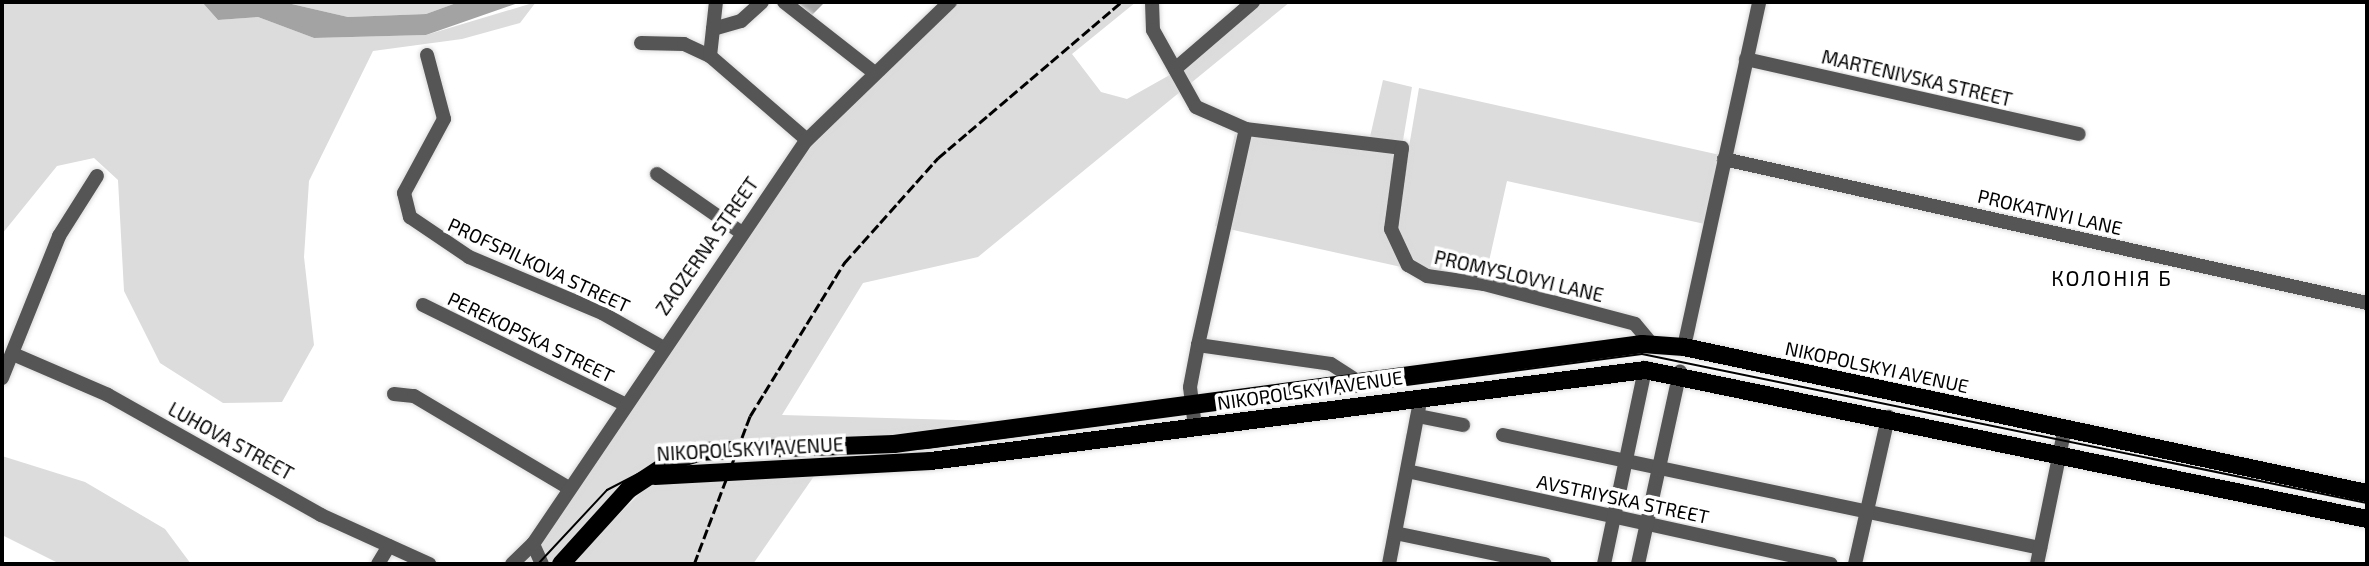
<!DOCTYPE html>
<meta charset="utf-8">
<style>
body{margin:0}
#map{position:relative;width:2369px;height:566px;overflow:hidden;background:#fff;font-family:"Exo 2",sans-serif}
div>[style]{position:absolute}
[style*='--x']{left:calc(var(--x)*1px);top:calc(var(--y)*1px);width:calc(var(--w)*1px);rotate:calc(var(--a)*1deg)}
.green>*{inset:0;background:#dcdcdc}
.water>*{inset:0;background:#a3a3a3}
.roads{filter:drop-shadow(0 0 2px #dbdbdb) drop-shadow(0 0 2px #dbdbdb)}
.minor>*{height:14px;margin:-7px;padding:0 7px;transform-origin:7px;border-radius:7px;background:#555}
.major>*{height:18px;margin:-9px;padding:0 9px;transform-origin:9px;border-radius:9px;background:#000}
.tram>*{height:2px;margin:-1px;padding:0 1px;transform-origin:1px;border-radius:1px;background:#000}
.rail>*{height:2.5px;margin-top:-1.25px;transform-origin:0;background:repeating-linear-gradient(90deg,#000 0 10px,transparent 0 13.5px)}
span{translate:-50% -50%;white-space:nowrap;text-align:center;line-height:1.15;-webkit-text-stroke:7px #fff;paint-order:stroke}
.street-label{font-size:19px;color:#000}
.neighbourhood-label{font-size:21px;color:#000;letter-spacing:2px}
.frame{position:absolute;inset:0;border:4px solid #000;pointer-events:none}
</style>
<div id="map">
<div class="green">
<div style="clip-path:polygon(2px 2px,202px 2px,218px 20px,258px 17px,314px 38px,426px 35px,536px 2px,520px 23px,462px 39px,373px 51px,309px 181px,304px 257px,314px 345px,282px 402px,223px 403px,160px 363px,124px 291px,118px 180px,94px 158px,57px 166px,2px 234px)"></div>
<div style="clip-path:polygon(283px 2px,459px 2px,426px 14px,348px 17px)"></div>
<div style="clip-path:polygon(950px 2px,1136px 2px,1072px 54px,1101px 92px,1127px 99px,1175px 72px,1257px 2px,1290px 2px,978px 257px,863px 283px,782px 415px,1024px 422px,893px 439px,704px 447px,642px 480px,559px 564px,512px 564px,807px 140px)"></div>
<div style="clip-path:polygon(1383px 80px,1412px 87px,1388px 229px,1406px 268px,1215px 226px,1235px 134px,1367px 150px)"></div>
<div style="clip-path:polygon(1419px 88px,1720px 155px,1705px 224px,1507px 181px,1485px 279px,1426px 271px,1410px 262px,1395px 229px)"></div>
<div style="clip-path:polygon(2px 456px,85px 482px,165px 529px,191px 564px,60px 564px,2px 535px)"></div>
<div style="clip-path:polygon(819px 469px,753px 564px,568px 564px,654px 480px)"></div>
</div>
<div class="water">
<div style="clip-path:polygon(202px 2px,283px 2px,348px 17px,426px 14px,459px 2px,521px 2px,426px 35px,314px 38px,258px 17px,218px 20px)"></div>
<div style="clip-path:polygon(797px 2px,825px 2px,812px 15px)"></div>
</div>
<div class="roads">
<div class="minor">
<div style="--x:784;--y:2;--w:112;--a:38.1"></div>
<div style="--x:1152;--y:2;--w:28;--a:88"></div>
<div style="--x:1153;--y:30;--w:88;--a:60.8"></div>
<div style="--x:1196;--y:107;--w:55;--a:23.7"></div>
<div style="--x:1246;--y:129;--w:157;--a:6.9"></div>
<div style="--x:1402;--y:148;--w:82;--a:97.7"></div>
<div style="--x:1391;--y:229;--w:40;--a:65"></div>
<div style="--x:1408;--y:265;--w:22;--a:30"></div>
<div style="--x:1427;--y:276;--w:58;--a:8"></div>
<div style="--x:1484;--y:284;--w:156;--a:14.8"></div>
<div style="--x:1635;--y:324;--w:26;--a:50"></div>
<div style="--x:713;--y:29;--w:29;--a:-16"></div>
<div style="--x:741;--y:21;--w:28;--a:-42"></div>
<div style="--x:641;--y:43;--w:43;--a:1.3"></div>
<div style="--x:684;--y:44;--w:29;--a:25"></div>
<div style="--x:710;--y:56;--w:128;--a:40.9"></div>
<div style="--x:427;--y:55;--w:66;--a:75.1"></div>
<div style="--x:444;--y:119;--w:84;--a:118.4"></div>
<div style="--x:404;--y:193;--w:25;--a:76"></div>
<div style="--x:410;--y:217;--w:71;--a:34.1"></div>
<div style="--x:469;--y:257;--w:144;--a:22.8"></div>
<div style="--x:602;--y:313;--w:69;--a:29.5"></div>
<div style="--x:710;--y:56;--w:54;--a:-83.7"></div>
<div style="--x:1746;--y:59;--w:341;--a:12.7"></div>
<div style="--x:1175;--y:69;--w:103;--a:-40.7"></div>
<div style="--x:1724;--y:159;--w:659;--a:12.62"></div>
<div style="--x:657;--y:174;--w:103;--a:34.8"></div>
<div style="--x:423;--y:305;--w:222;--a:26.2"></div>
<div style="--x:1198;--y:345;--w:221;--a:-77.5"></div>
<div style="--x:1684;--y:347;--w:353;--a:-77.7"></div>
<div style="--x:13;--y:354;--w:103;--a:23.3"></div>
<div style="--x:108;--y:395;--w:244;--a:29.4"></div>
<div style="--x:321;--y:515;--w:119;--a:24.4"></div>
<div style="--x:2;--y:378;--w:153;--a:-68.1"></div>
<div style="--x:59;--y:236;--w:71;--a:-57.7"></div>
<div style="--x:394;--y:394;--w:20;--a:6"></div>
<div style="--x:414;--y:396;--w:180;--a:30.7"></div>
<div style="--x:1418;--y:416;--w:46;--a:11.3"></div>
<div style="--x:1195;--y:427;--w:40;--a:-97.1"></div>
<div style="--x:1190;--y:387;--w:43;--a:-79.2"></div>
<div style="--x:1198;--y:345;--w:134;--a:8.1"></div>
<div style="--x:1331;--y:364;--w:33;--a:33"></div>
<div style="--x:1503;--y:435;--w:549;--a:11.88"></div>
<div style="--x:1407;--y:471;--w:434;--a:12.4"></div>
<div style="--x:1395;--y:533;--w:153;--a:11.7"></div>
<div style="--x:533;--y:544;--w:22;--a:66"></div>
<div style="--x:378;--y:564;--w:21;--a:-59"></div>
<div style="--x:512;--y:564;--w:29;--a:-44"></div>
<div style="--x:533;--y:544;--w:488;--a:-55.9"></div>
<div style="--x:807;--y:140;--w:199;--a:-44"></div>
<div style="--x:1389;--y:564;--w:170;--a:-79.2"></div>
<div style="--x:1604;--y:564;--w:198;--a:-78.1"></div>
<div style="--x:1638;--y:564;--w:197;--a:-77.7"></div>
<div style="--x:1855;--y:564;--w:151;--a:-77.3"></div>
<div style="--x:2037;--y:564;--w:139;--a:-78.4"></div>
</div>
<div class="major">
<div style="--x:655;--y:476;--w:276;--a:-3.1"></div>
<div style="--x:931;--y:461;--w:720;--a:-7.26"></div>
<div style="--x:1645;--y:370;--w:737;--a:11.66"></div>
<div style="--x:561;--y:564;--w:100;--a:-47.8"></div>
<div style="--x:628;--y:490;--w:53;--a:-33.4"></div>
<div style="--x:672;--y:461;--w:34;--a:-17"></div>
<div style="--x:704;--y:451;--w:190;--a:-2.1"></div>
<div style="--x:894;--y:444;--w:755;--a:-7.61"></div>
<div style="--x:1642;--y:344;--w:42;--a:4.1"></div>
<div style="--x:1684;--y:347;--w:698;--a:12.07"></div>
</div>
</div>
<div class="tram">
<div style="--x:538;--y:564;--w:101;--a:-47"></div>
<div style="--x:607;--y:490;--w:61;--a:-27.4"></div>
<div style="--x:661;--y:462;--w:266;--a:-3"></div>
<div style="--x:927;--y:448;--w:721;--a:-7.49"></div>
<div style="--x:1642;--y:354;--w:740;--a:11.61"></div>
</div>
<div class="rail">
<div style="--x:694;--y:564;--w:158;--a:-69.3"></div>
<div style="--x:750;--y:416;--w:180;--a:-58.4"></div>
<div style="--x:844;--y:263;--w:141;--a:-48.2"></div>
<div style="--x:938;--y:158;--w:240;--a:-40.4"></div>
</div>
<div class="street-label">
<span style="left:1917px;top:78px;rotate:13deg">MARTENIVSKA STREET</span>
<span style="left:2050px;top:212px;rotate:13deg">PROKATNYI LANE</span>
<span style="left:707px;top:246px;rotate:-55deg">ZAOZERNA STREET</span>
<span style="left:539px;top:265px;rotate:25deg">PROFSPILKOVA STREET</span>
<span style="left:1519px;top:276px;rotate:13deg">PROMYSLOVYI LANE</span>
<span style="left:531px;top:337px;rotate:26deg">PEREKOPSKA STREET</span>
<span style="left:1877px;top:367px;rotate:12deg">NIKOPOLSKYI AVENUE</span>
<span style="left:1310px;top:390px;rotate:-8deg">NIKOPOLSKYI AVENUE</span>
<span style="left:231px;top:441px;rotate:29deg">LUHOVA STREET</span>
<span style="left:750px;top:449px;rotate:-3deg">NIKOPOLSKYI AVENUE</span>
<span style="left:1623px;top:499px;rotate:12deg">AVSTRIYSKA STREET</span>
</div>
<div class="neighbourhood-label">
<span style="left:2112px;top:278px">КОЛОНІЯ Б</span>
</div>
<div class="frame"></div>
</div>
